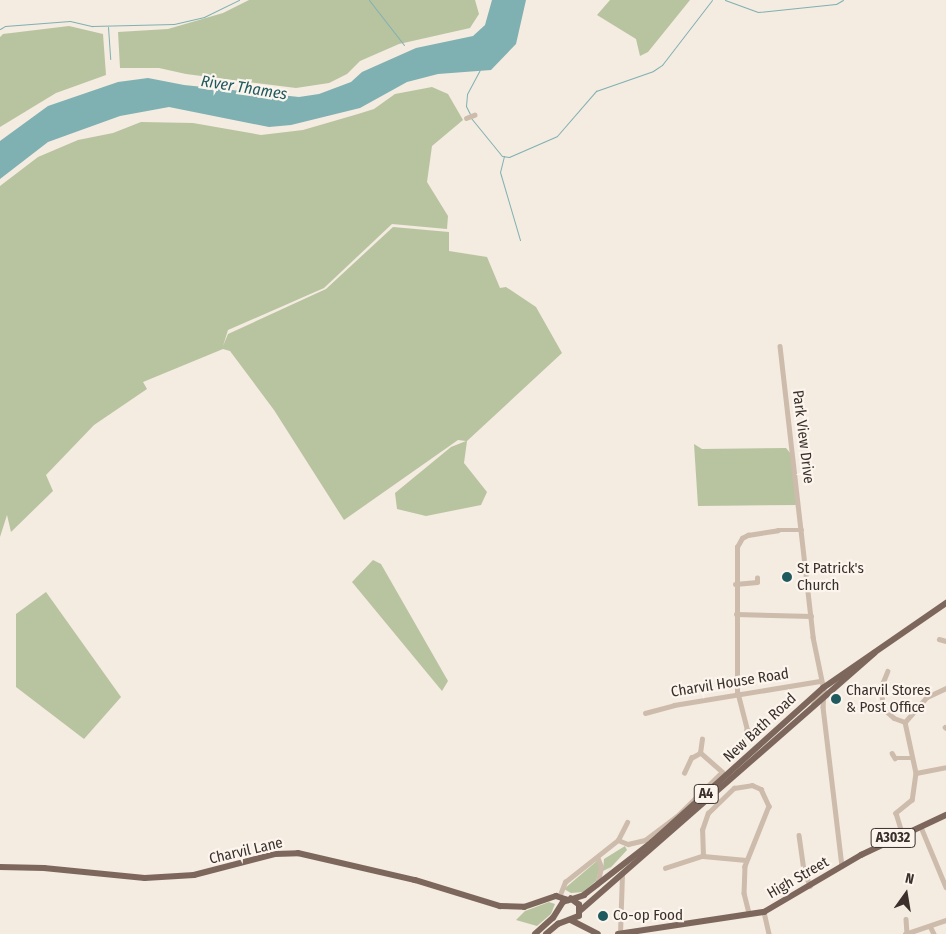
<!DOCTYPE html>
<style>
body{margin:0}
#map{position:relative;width:946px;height:934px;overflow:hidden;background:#f4ebe1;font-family:"Fira Sans Condensed",sans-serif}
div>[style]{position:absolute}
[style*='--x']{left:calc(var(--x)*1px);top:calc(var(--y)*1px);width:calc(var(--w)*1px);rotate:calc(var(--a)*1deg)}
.green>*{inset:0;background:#b8c4a0}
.water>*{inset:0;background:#7fb0b2}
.stream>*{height:1px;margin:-0.5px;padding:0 0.5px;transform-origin:0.5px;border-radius:0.5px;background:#7fb0b2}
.minor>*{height:4.5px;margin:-2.25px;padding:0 2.25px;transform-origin:2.25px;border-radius:2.25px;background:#cdbbac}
.major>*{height:5.5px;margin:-2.75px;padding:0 2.75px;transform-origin:2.75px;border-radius:2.75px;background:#7d675c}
.dots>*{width:14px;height:14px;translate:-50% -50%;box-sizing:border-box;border:2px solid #fbf5ee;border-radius:50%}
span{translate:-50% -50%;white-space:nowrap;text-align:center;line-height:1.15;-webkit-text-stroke:4.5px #fbf5ee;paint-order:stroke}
.shield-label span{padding:1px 4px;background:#fbf5ee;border:1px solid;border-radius:4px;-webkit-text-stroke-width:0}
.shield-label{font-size:14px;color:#3b302b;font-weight:700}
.street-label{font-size:15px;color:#3b302b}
.poi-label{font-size:15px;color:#3b302b}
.left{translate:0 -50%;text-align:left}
.water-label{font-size:16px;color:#1f5a5e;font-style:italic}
.north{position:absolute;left:881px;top:869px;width:50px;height:50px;-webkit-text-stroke:4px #fbf5ee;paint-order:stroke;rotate:13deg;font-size:14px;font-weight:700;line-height:20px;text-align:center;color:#3b302b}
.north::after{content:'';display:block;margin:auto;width:18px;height:22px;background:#3b302b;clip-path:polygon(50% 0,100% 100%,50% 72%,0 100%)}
</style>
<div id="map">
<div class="green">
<div style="clip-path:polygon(249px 0,475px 0,479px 14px,470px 28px,399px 44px,360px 61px,347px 74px,329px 83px,296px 88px,186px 74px,159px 68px,120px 68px,118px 32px,168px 29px,223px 13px)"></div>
<div style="clip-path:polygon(610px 0,690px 0,648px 52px,640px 56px,636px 39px,597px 15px)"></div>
<div style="clip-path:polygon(69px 26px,103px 34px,106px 75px,56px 93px,0 127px,0 37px,3px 34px)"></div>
<div style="clip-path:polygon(432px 87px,448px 94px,463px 120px,432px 146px,427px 182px,448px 216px,447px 229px,392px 224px,324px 288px,228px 330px,223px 346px,228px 334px,326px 289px,393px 227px,449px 232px,449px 251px,487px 257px,500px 288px,506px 287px,536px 307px,562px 353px,467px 441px,464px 463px,487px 492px,481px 505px,426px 516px,397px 509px,395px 493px,451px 447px,466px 441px,458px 440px,344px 520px,274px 410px,230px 351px,223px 349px,143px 382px,147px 389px,94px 425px,46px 475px,53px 491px,11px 532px,7px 515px,0 537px,0 186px,38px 157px,78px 140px,113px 133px,141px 122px,193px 123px,261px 135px,303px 130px,358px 114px,374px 109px,395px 94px)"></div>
<div style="clip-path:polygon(694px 444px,702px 449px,786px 448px,791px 454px,798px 505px,698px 506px)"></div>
<div style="clip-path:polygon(373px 560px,381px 564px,448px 681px,442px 691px,352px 582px)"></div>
<div style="clip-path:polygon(46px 592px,121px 697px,84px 739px,16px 687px,16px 614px)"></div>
<div style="clip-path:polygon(625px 846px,627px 850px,602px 877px,611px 867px,603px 871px,604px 859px)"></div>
<div style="clip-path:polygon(598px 860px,600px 867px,596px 881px,583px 892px,571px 893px,564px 889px)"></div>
<div style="clip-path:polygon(549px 902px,555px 904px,551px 914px,537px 926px,516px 920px,525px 911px)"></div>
</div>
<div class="water">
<div style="clip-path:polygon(492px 0,526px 0,516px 44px,491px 70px,438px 74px,407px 82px,360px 108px,291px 125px,269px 127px,169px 107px,120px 116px,48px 142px,0 179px,0 141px,48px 106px,118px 82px,148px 78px,184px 85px,299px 97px,319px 94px,351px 82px,362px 72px,416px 48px,473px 36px,485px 25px)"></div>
</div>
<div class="stream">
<div style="--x:369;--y:0;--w:57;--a:52.1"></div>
<div style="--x:725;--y:0;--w:35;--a:20"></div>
<div style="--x:758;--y:12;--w:78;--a:-5.9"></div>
<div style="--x:836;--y:4;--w:8;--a:-30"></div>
<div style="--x:108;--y:27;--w:32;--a:86"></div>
<div style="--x:0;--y:29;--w:6;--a:-31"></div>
<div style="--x:5;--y:26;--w:65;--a:-4.4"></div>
<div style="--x:70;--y:21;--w:23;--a:13"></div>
<div style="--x:92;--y:26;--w:82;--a:-1.4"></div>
<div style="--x:174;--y:24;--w:31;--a:-13"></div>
<div style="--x:204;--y:17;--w:39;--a:-26"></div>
<div style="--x:470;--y:114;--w:9;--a:-117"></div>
<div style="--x:466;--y:106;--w:12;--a:-85"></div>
<div style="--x:467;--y:94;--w:27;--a:-62"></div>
<div style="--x:471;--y:118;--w:49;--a:50.8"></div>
<div style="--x:502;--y:156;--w:7;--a:8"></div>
<div style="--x:509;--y:157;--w:52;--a:-23.6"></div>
<div style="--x:557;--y:136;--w:60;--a:-49.1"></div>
<div style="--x:596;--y:91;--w:60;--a:-19.3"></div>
<div style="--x:653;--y:71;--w:11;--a:-34"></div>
<div style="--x:662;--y:65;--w:82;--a:-52.4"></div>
<div style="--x:504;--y:156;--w:16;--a:104"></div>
<div style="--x:500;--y:172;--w:71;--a:73.6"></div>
</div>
<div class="minor">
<div style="--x:466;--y:118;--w:9;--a:-21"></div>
<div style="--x:780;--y:346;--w:293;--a:83.5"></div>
<div style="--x:813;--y:637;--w:54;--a:78.3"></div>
<div style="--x:824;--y:690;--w:17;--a:93"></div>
<div style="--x:823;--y:707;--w:160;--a:83.2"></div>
<div style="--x:735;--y:584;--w:22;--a:-5"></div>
<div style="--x:757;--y:582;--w:4;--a:-90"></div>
<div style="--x:736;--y:614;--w:75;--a:1.5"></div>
<div style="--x:939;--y:639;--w:7;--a:16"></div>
<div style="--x:888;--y:671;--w:18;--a:112"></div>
<div style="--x:881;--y:688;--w:21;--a:82"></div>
<div style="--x:884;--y:709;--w:13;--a:42"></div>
<div style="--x:894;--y:718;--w:12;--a:20"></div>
<div style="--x:905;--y:722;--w:52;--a:77.8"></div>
<div style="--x:916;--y:773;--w:27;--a:98"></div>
<div style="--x:912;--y:800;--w:21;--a:141"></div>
<div style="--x:896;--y:813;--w:21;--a:73"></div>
<div style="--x:861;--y:691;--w:20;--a:-9"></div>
<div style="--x:813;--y:704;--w:17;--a:-54"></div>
<div style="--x:645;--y:713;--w:30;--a:-15"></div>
<div style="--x:674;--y:705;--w:149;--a:-9.3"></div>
<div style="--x:905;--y:722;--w:33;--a:-49"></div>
<div style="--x:927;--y:697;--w:21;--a:-25"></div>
<div style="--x:945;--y:727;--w:1;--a:45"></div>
<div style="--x:747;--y:730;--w:6;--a:99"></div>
<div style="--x:746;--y:736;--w:4;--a:14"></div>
<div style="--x:750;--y:737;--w:4;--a:-63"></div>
<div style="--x:752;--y:733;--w:6;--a:-149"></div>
<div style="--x:747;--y:730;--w:40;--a:-104.4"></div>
<div style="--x:737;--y:691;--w:144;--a:-90"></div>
<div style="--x:737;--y:547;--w:10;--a:-61"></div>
<div style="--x:742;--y:538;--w:7;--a:-27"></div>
<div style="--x:748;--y:535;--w:30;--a:-9"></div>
<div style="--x:778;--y:530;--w:24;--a:0"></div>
<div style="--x:892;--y:753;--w:6;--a:59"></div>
<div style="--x:895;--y:758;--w:17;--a:0"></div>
<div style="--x:684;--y:773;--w:17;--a:-65"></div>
<div style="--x:691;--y:758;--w:10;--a:-29"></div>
<div style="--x:916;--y:773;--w:31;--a:-11"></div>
<div style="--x:921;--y:827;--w:65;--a:67.4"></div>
<div style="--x:799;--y:835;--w:35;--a:82"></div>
<div style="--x:804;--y:870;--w:17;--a:69"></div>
<div style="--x:618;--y:840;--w:11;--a:22"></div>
<div style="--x:628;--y:844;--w:17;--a:-13"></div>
<div style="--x:645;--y:840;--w:39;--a:-37"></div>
<div style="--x:676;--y:817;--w:64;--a:-44.4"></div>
<div style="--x:722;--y:772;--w:29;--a:-139"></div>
<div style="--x:700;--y:753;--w:14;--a:-82"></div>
<div style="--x:703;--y:856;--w:26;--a:-92"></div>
<div style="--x:702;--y:830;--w:18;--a:-71"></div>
<div style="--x:708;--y:813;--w:36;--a:-44"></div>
<div style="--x:734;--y:788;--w:18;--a:-9"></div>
<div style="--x:752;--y:785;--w:10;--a:24"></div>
<div style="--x:761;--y:789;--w:19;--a:65"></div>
<div style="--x:769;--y:806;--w:65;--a:111.8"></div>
<div style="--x:745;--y:866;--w:27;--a:92"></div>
<div style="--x:744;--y:893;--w:21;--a:76"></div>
<div style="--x:665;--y:868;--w:40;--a:-18"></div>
<div style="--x:703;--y:856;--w:43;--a:5.3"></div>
<div style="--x:796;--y:872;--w:8;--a:-14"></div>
<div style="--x:597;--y:885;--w:18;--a:-77"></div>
<div style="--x:601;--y:867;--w:9;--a:-111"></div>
<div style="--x:559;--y:897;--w:16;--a:-68"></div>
<div style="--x:565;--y:882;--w:68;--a:-38.4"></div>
<div style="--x:618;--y:840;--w:20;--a:-63"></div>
<div style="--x:764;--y:912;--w:23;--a:77"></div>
<div style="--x:906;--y:919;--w:14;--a:86"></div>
<div style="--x:930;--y:926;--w:9;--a:63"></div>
<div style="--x:620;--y:934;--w:59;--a:-88.1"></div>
<div style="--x:905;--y:934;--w:43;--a:-18.9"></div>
</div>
<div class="major">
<div style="--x:0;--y:867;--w:44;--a:1.3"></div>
<div style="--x:44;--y:868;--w:101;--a:5.7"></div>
<div style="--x:145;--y:878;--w:49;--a:-3.5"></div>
<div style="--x:194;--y:875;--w:84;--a:-14.5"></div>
<div style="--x:275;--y:854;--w:23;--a:-2"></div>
<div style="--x:298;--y:853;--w:120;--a:13"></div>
<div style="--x:415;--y:880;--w:89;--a:17"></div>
<div style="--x:500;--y:906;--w:24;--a:2"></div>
<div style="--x:524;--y:907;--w:34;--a:-19"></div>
<div style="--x:556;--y:896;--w:13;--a:18"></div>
<div style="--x:581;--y:910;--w:390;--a:-41.2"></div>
<div style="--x:571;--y:920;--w:30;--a:27"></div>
<div style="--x:535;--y:934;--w:24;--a:-42"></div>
<div style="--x:553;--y:918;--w:19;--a:-58"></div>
<div style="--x:563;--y:902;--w:22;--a:-18"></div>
<div style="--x:584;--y:895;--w:86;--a:-37.9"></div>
<div style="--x:652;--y:842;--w:230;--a:-42"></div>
<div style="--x:823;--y:688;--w:150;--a:-34.6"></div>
<div style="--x:546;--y:934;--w:16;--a:-40"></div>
<div style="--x:558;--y:924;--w:22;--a:-21"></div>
<div style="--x:579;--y:916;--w:11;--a:-90"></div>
<div style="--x:579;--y:905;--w:10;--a:-143"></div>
<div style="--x:618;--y:934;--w:148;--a:-8.6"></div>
<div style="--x:764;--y:912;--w:113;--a:-30.4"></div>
<div style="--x:861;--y:855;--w:94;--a:-25.2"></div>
</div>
<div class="dots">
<div style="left:787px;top:577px;background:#1f5a5e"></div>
<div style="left:836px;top:699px;background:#1f5a5e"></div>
<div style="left:603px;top:916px;background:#1f5a5e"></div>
</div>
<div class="shield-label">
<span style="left:706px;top:794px">A4</span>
<span style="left:893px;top:838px">A3032</span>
</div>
<div class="street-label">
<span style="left:803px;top:437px;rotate:83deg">Park View Drive</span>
<span style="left:730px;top:683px;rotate:-9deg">Charvil House Road</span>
<span style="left:760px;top:728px;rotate:-43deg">New Bath Road</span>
<span style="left:246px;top:851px;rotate:-13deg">Charvil Lane</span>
<span style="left:798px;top:878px;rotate:-30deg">High Street</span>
</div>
<div class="poi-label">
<span class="left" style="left:797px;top:577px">St Patrick's<br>Church</span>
<span class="left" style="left:846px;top:699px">Charvil Stores<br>&amp; Post Office</span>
<span class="left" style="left:613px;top:916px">Co-op Food</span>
</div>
<div class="water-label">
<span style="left:244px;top:88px;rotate:9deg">River Thames</span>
</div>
<div class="north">N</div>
</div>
